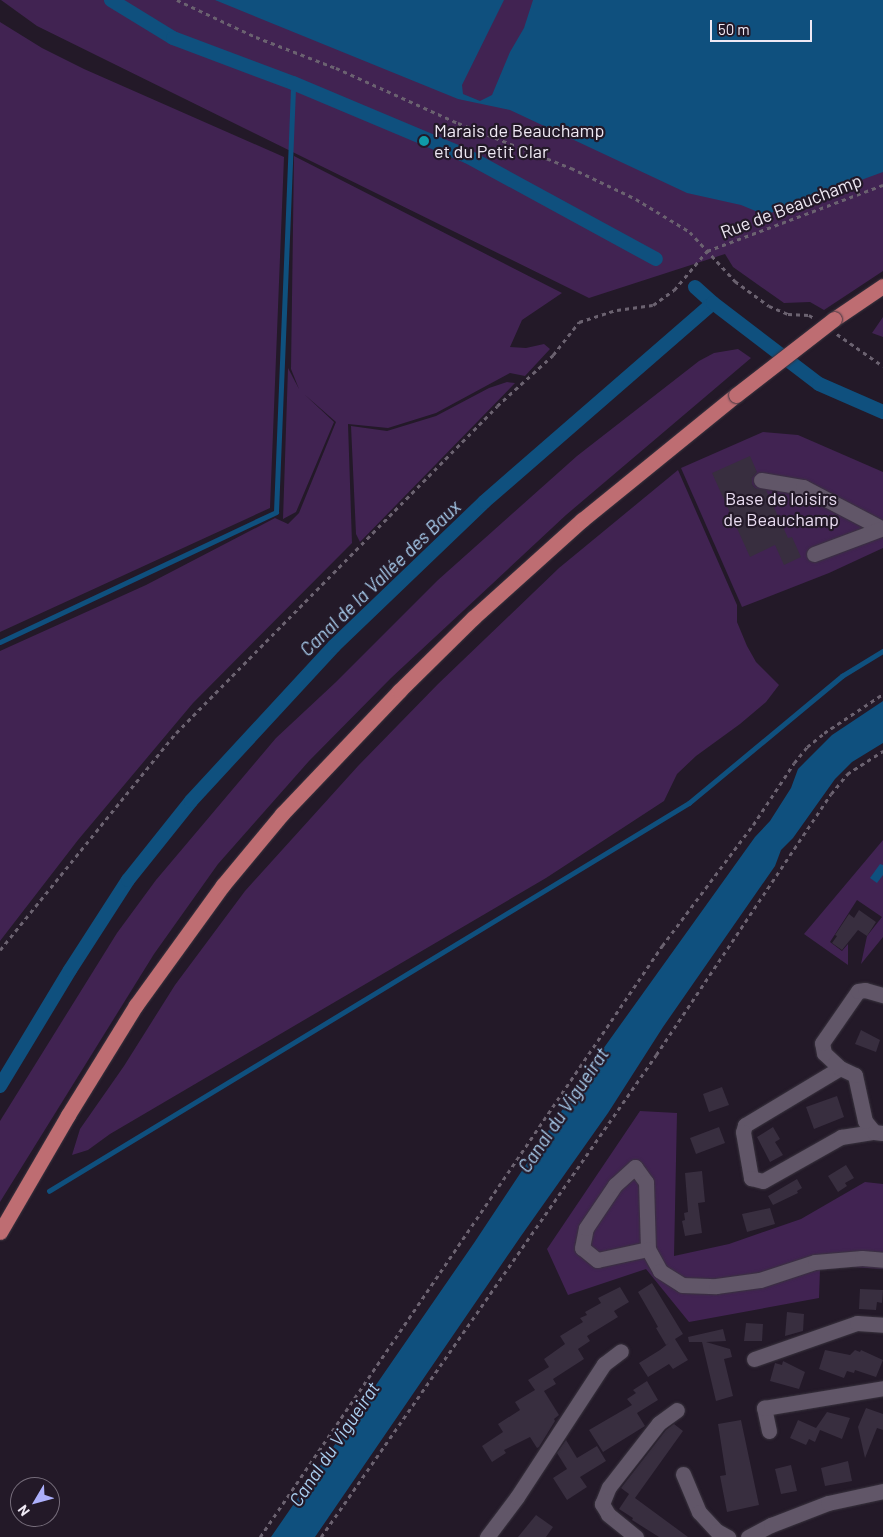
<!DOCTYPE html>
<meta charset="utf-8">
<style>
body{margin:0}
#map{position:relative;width:883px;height:1537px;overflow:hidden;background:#231928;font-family:Barlow,sans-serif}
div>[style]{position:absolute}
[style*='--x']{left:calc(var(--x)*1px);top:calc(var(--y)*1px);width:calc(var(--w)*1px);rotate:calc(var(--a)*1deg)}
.green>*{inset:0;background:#412352}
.water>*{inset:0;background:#0f507e}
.stream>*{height:4.5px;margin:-2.25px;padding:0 2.25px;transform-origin:2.25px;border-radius:2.25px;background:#0f507e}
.canal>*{height:14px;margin:-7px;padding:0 7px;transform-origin:7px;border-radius:7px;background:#0f507e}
.building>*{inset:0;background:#382e3f}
.path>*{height:2.5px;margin-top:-1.25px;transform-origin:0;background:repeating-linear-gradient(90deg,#6b6270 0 4px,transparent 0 8px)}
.roads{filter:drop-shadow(0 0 1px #39333e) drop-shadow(0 0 1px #39333e)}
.minor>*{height:15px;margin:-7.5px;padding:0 7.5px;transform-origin:7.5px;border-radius:7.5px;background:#615668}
.major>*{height:15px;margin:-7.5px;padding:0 7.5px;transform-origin:7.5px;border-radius:7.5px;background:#be6d72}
.bridges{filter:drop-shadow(0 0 1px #39333e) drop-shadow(0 0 1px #39333e)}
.major-bridge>*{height:15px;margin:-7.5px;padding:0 7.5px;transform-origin:7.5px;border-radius:7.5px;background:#be6d72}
.dots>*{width:14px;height:14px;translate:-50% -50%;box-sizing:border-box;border:2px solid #231928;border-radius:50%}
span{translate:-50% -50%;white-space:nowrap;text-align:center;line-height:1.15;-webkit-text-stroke:4.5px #231928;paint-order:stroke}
.poi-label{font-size:18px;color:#efe9f4}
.left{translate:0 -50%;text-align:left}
.street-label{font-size:18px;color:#efe9f4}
.park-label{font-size:18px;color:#e9dcf1}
.water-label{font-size:19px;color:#aacff0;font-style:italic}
.north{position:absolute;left:10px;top:1477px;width:50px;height:50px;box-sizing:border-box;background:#231928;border:1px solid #756c7a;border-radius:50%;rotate:233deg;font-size:14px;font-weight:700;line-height:20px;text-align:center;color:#efe9f4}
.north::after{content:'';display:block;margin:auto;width:18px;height:22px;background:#acaffb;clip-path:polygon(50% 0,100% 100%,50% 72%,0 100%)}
.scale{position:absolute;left:710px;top:20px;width:102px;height:22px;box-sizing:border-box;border:2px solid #efe9f4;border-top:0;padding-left:6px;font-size:15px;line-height:18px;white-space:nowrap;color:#efe9f4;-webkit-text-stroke:4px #231928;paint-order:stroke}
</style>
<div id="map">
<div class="green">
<div style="clip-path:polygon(1px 0,883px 0,883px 271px,824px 310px,810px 302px,784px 303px,733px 267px,725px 254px,589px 298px,37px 26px)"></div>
<div style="clip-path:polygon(0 22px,42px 48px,84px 69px,284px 157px,270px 508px,0 632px)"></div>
<div style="clip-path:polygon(294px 156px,562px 293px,522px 320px,510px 347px,526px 348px,544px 344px,550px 349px,525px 376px,510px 373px,436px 413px,388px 428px,348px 424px,352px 543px,193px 703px,78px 840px,0 941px,0 651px,146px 585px,275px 518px,288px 524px,299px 513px,336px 422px,304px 394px,334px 422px,296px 512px,283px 519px,288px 368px,299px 389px,291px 369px)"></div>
<div style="clip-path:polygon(883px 317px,883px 337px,872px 333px)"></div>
<div style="clip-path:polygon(738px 349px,751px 358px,566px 515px,391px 678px,309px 761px,218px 864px,154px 954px,0 1202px,0 1121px,117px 933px,156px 880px,276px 738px,336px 682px,438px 580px,577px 456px,699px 361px,714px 353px)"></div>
<div style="clip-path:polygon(507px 382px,515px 383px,360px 542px,356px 534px,351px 426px,387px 431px,436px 416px,489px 388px)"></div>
<div style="clip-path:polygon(763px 432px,798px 435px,883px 472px,883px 548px,829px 573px,742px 607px,681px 468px)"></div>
<div style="clip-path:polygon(678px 470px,737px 605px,737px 622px,747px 646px,756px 662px,779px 685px,766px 702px,740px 724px,696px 756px,677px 774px,664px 801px,546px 878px,110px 1134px,88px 1150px,72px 1155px,80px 1129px,124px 1066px,175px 985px,245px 891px,358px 766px,438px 684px,559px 568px)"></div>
<div style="clip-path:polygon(883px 840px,883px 937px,861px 964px,867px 936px,882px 917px,857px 900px,830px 942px,842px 951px,848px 944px,848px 965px,804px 934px)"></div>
<div style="clip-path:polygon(640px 1111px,677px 1113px,674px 1256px,729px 1244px,801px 1219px,865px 1182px,883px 1184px,883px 1269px,851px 1267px,820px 1270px,819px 1298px,689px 1322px,646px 1269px,568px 1295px,547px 1249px)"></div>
</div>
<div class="water">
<div style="clip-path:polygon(215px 0,504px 0,462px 85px,463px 94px,480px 101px,492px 95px,510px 52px,524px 28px,533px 0,883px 0,883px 172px,765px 215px,741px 205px,687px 193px,510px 110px,458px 99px)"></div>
<div style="clip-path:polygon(883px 701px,883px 743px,852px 762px,835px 779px,793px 838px,781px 850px,775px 866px,663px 1027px,608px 1113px,521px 1236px,315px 1537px,271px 1537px,474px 1243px,598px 1056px,755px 837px,770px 821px,791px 788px,798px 769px,832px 735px)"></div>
<div style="clip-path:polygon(880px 864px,883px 865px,883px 875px,877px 883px,870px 878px)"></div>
</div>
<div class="stream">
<div style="--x:0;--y:642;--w:305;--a:-25.2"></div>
<div style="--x:276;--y:512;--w:429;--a:-87.7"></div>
<div style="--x:49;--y:1191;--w:748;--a:-31.23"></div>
<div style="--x:689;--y:803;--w:199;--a:-39.7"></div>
<div style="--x:842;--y:676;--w:48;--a:-31.4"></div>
</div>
<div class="canal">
<div style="--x:111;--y:0;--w:73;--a:31.5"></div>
<div style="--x:173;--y:38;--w:128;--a:20.6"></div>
<div style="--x:293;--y:83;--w:189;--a:22.8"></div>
<div style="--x:467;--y:156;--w:215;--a:28.6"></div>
<div style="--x:695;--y:287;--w:24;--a:42"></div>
<div style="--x:0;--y:1086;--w:135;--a:-58.9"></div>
<div style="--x:70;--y:970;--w:107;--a:-57.2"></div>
<div style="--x:128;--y:880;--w:101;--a:-51.4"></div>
<div style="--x:191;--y:801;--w:211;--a:-47.3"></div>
<div style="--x:334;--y:646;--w:208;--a:-43.8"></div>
<div style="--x:484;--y:502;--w:303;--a:-41"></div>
<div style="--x:713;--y:303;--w:133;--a:37.4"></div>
<div style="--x:819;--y:384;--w:70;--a:23.6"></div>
</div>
<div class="building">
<div style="clip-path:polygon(750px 456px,757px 472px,752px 478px,752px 484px,755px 488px,766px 490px,788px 538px,792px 537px,801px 557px,784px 565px,775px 545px,750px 557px,712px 473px)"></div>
<div style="clip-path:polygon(859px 910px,876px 922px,867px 936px,858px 930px,842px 950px,832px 943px,837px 936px,835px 935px,849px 914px,854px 918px)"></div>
<div style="clip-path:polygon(861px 1030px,880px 1040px,876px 1052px,855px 1044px)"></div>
<div style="clip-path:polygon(722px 1087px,729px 1105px,709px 1112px,703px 1094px)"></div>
<div style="clip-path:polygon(837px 1096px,844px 1117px,814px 1129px,806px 1107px)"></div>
<div style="clip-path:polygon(719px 1127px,725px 1143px,696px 1154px,690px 1138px)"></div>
<div style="clip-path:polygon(773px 1127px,780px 1139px,775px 1142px,783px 1155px,770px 1162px,757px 1137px)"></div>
<div style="clip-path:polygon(846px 1165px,854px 1178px,845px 1183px,847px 1186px,838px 1192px,828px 1176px)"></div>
<div style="clip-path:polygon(702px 1171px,705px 1202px,698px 1203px,702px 1233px,685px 1236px,682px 1221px,685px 1220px,684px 1213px,688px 1212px,685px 1173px)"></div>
<div style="clip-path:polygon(797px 1179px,802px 1188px,797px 1191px,798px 1193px,773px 1205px,768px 1196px)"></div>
<div style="clip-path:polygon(770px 1208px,775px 1224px,747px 1232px,742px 1214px)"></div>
<div style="clip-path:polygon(652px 1283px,683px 1334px,675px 1339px,688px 1360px,673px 1369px,669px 1364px,648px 1377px,639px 1363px,660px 1350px,669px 1343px,666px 1345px,656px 1328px,658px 1327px,653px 1318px,638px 1292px)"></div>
<div style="clip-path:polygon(620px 1287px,629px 1302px,614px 1311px,618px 1317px,587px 1336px,590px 1341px,578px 1349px,584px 1359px,553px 1379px,556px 1384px,544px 1391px,559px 1415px,554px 1419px,555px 1421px,539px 1447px,537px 1448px,530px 1437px,504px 1450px,506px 1453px,492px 1462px,482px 1446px,503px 1432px,498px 1424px,520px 1410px,515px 1402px,535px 1390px,528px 1380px,549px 1367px,544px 1359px,565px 1344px,560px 1336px,583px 1322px,580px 1318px,587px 1315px,585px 1312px,601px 1303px,598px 1298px)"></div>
<div style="clip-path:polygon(860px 1289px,883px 1290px,882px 1303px,877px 1302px,876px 1310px,859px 1309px)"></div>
<div style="clip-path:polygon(787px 1312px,804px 1314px,803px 1331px,785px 1336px)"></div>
<div style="clip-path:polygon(746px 1323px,763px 1324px,762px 1341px,744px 1341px)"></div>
<div style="clip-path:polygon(723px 1329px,726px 1341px,706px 1342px,730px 1349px,732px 1357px,724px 1359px,733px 1396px,716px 1401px,702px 1342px,689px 1342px,688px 1337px)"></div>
<div style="clip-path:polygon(825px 1350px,850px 1355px,855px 1350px,860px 1352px,861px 1350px,883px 1360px,876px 1377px,855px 1370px,854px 1373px,847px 1371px,844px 1378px,819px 1369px)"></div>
<div style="clip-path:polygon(783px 1361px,805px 1372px,799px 1389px,770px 1381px,775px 1363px,782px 1365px)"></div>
<div style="clip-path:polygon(647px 1381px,658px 1400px,637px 1413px,645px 1426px,603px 1452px,589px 1430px,632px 1405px,627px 1399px,636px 1393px,633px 1390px)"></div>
<div style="clip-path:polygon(866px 1408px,883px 1414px,883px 1430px,877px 1428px,865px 1458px,858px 1427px)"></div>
<div style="clip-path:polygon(827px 1412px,850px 1418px,842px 1439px,820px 1430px,815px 1442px,809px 1439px,806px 1445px,790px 1438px,798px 1420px,816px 1428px)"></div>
<div style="clip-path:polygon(741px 1420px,759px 1505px,727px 1512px,720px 1476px,726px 1475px,718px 1424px)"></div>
<div style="clip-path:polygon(674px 1424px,683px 1431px,635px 1498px,688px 1537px,659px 1537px,632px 1520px,633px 1518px,619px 1509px,629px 1494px,621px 1488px,666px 1430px)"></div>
<div style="clip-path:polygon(566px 1440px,577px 1458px,597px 1446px,606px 1461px,580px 1477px,587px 1487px,567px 1500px,553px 1478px,567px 1469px,557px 1453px)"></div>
<div style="clip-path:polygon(848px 1461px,852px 1481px,825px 1486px,821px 1468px)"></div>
<div style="clip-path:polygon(791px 1465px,797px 1491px,781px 1494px,775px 1469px)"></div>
<div style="clip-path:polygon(536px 1515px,553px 1527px,546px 1537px,518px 1537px)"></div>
</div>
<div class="path">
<div style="--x:177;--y:0;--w:87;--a:25.1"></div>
<div style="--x:256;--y:37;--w:86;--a:21.2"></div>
<div style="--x:336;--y:68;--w:134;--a:24.3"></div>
<div style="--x:458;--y:123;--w:122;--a:21.7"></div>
<div style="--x:571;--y:168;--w:72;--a:25.5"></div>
<div style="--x:636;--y:199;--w:63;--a:31.4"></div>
<div style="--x:690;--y:232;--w:67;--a:47.4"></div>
<div style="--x:735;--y:281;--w:42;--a:36.3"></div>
<div style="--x:769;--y:306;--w:21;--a:23"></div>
<div style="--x:788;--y:314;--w:21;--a:3"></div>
<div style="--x:809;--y:315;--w:6;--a:31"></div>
<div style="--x:837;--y:334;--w:56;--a:34.8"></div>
<div style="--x:0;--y:950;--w:279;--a:-51"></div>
<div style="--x:176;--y:733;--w:458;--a:-45.5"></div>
<div style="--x:497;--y:406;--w:76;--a:-42.3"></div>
<div style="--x:553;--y:355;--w:42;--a:-51.8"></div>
<div style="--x:579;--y:322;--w:40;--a:-18"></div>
<div style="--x:617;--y:310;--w:36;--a:-8"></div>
<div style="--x:653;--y:305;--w:26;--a:-36"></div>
<div style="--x:674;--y:290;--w:51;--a:-49.8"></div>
<div style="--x:707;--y:251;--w:188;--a:-20.6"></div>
<div style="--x:260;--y:1537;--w:715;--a:-55.78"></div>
<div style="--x:662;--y:946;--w:151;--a:-53.1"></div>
<div style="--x:753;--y:825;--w:74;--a:-56.5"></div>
<div style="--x:794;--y:763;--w:21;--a:-51"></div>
<div style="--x:807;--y:747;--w:22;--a:-39"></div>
<div style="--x:824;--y:733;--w:71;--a:-33.5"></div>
<div style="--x:321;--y:1537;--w:587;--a:-55.2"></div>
<div style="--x:656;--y:1055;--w:314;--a:-56.2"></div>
<div style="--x:831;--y:794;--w:26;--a:-51"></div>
<div style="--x:847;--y:774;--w:43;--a:-32.6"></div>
</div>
<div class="roads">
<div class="minor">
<div style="--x:761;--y:480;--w:43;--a:9.5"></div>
<div style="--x:803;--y:487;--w:88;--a:27.7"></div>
<div style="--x:814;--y:554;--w:74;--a:-20.6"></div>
<div style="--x:840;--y:1068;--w:111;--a:149"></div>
<div style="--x:745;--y:1125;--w:7;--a:106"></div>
<div style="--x:743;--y:1132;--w:47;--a:80.1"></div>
<div style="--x:751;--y:1178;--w:12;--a:14"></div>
<div style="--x:763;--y:1181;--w:90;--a:-29.4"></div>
<div style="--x:841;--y:1137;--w:33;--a:-9"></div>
<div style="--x:882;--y:1133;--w:8;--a:-173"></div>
<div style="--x:874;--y:1132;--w:14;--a:-129"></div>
<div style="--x:865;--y:1121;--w:47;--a:-102.3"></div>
<div style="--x:855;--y:1075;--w:17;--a:-155"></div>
<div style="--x:840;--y:1068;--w:22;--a:-137"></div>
<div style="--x:824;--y:1053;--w:10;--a:-101"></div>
<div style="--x:822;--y:1043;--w:63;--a:-55.3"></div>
<div style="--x:858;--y:991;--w:7;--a:-8"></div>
<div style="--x:865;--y:990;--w:19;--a:16"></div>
<div style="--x:648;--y:1249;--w:52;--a:167.8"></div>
<div style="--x:597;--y:1260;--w:19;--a:-141"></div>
<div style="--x:582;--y:1248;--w:20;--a:-79"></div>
<div style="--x:586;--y:1228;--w:52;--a:-56"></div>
<div style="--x:615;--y:1185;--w:27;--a:-42"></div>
<div style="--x:635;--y:1167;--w:19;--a:54"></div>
<div style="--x:646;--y:1182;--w:67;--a:88.3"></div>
<div style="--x:648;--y:1249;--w:25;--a:61"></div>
<div style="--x:660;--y:1271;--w:26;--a:32"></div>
<div style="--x:682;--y:1285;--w:34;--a:2"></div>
<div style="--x:716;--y:1286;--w:44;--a:-7.8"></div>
<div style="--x:760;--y:1280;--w:58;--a:-18.1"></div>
<div style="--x:815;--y:1262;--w:47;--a:-4.9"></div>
<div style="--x:862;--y:1258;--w:21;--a:5"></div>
<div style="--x:754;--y:1359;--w:109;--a:-19.3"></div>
<div style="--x:857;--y:1323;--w:26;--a:4"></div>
<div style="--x:769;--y:1431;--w:24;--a:-102"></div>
<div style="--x:764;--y:1408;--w:121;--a:-9.5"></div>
<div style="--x:683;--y:1474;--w:41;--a:67.2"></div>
<div style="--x:699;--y:1512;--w:26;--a:47"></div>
<div style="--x:717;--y:1531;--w:13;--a:29"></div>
<div style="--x:487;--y:1537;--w:50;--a:-53.1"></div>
<div style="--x:517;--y:1497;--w:159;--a:-56.8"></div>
<div style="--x:604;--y:1364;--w:21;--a:-37"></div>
<div style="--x:636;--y:1537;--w:36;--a:-141"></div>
<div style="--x:608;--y:1514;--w:12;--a:-121"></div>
<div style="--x:602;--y:1504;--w:18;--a:-68"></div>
<div style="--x:609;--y:1487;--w:81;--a:-52"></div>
<div style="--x:659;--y:1423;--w:22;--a:-36"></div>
<div style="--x:748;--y:1537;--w:26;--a:-28"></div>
<div style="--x:771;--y:1525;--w:61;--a:-21.1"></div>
<div style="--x:828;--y:1503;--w:56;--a:-12.3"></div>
</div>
<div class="major">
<div style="--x:834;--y:319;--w:59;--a:-34"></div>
<div style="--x:0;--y:1232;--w:135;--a:-59.8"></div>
<div style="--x:68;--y:1115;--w:129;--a:-58.3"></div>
<div style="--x:136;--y:1005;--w:148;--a:-54.1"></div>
<div style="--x:223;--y:885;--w:92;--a:-50.3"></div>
<div style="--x:282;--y:814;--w:170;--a:-46.4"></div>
<div style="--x:399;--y:691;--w:104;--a:-44.6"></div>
<div style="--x:473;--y:618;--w:147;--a:-42"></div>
<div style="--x:582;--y:520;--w:198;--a:-39.1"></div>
</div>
</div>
<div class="bridges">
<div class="major-bridge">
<div style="--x:736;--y:395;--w:124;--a:-37.8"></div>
</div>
</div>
<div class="dots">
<div style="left:424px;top:141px;background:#0f9aa8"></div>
</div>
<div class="poi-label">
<span class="left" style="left:434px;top:141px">Marais de Beauchamp<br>et du Petit Clar</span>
</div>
<div class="street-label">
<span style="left:791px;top:206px;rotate:-21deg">Rue de Beauchamp</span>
</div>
<div class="park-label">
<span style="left:781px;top:509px">Base de loisirs<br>de Beauchamp</span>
</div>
<div class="water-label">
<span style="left:380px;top:578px;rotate:-44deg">Canal de la Vallée des Baux</span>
<span style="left:563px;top:1110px;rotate:-56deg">Canal du Vigueirat</span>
<span style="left:334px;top:1444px;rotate:-56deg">Canal du Vigueirat</span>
</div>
<div class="north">N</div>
<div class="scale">50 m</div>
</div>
